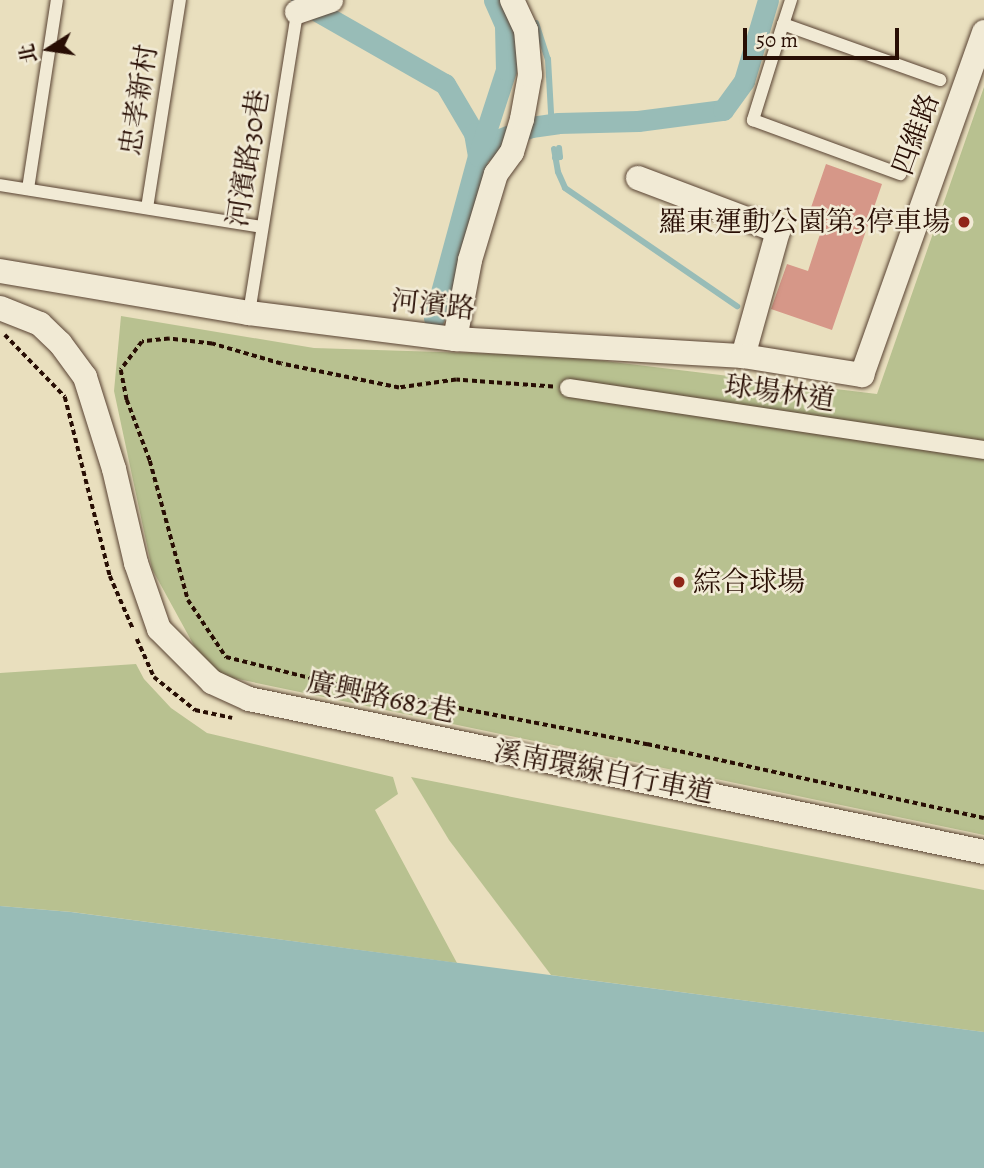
<!DOCTYPE html>
<meta charset="utf-8">
<style>
body{margin:0}
#map{position:relative;width:984px;height:1168px;overflow:hidden;background:#e9dfbe;font-family:Alegreya,"Noto Serif TC",serif}
div>[style]{position:absolute}
[style*='--x']{left:calc(var(--x)*1px);top:calc(var(--y)*1px);width:calc(var(--w)*1px);rotate:calc(var(--a)*1deg)}
.green>*{inset:0;background:#b8c190}
.water>*{inset:0;background:#98bcb7}
.stream>*{height:6px;margin:-3px;padding:0 3px;transform-origin:3px;border-radius:3px;background:#98bcb7}
.canal>*{height:21px;margin:-10.5px;padding:0 10.5px;transform-origin:10.5px;border-radius:10.5px;background:#98bcb7}
.building>*{inset:0;background:#d69788}
.path>*{height:3.5px;margin-top:-1.75px;transform-origin:0;background:repeating-linear-gradient(90deg,#280e04 0 5px,transparent 0 8.5px)}
.roads{filter:drop-shadow(0 0 2px #584232) drop-shadow(0 0 2px #584232)}
.service>*{height:12px;margin:-6px;padding:0 6px;transform-origin:6px;border-radius:6px;background:#f1ead5}
.pedestrian>*{height:18px;margin:-9px;padding:0 9px;transform-origin:9px;border-radius:9px;background:#f1ead5}
.minor>*{height:24px;margin:-12px;padding:0 12px;transform-origin:12px;border-radius:12px;background:#f1ead5}
.dots>*{width:19px;height:19px;translate:-50% -50%;box-sizing:border-box;border:4px solid #f1ead5;border-radius:50%}
span{translate:-50% -50%;white-space:nowrap;text-align:center;line-height:1.15;-webkit-text-stroke:5px #f1ead5;paint-order:stroke}
.street-label{font-size:28px;color:#280e04}
.poi-label{font-size:28px;color:#280e04}
.right{translate:-100% -50%;text-align:right}
.left{translate:0 -50%;text-align:left}
.north{position:absolute;left:14px;top:14px;width:70px;height:70px;-webkit-text-stroke:5px #f1ead5;paint-order:stroke;rotate:258deg;font-size:19px;font-weight:700;line-height:28px;text-align:center;color:#280e04}
.north::after{content:'';display:block;margin:auto;width:24px;height:32px;background:#280e04;clip-path:polygon(50% 0,100% 100%,50% 72%,0 100%)}
.scale{position:absolute;left:743px;top:28px;width:156px;height:32px;box-sizing:border-box;border:4px solid #280e04;border-top:0;padding-left:9px;font-size:21px;line-height:24px;white-space:nowrap;color:#280e04;-webkit-text-stroke:5px #f1ead5;paint-order:stroke}
</style>
<div id="map">
<div class="green">
<div style="clip-path:polygon(984px 87px,984px 835px,209px 673px,152px 569px,114px 391px,121px 316px,314px 348px,563px 356px,877px 394px)"></div>
<div style="clip-path:polygon(136px 664px,144px 679px,171px 708px,207px 733px,393px 777px,398px 794px,375px 810px,457px 963px,72px 912px,0 906px,0 673px)"></div>
<div style="clip-path:polygon(411px 777px,984px 890px,984px 1032px,551px 975px,449px 840px)"></div>
</div>
<div class="water">
<div style="clip-path:polygon(0 906px,71px 912px,984px 1032px,984px 1168px,0 1168px)"></div>
</div>
<div class="stream">
<div style="--x:536;--y:23;--w:38;--a:72"></div>
<div style="--x:548;--y:59;--w:72;--a:86.8"></div>
<div style="--x:558;--y:123;--w:7;--a:90"></div>
<div style="--x:554;--y:149;--w:23;--a:80"></div>
<div style="--x:558;--y:172;--w:17;--a:66"></div>
<div style="--x:565;--y:188;--w:209;--a:34.5"></div>
<div style="--x:555;--y:158;--w:5;--a:-11"></div>
<div style="--x:560;--y:157;--w:9;--a:-96"></div>
</div>
<div class="canal">
<div style="--x:301;--y:2;--w:166;--a:29.7"></div>
<div style="--x:445;--y:84;--w:57;--a:59.4"></div>
<div style="--x:474;--y:133;--w:23;--a:80"></div>
<div style="--x:478;--y:156;--w:25;--a:-40"></div>
<div style="--x:497;--y:140;--w:36;--a:-21"></div>
<div style="--x:531;--y:127;--w:27;--a:-8"></div>
<div style="--x:558;--y:123;--w:80;--a:-1.4"></div>
<div style="--x:638;--y:121;--w:86;--a:-7.4"></div>
<div style="--x:723;--y:110;--w:36;--a:-54"></div>
<div style="--x:744;--y:81;--w:84;--a:-73.5"></div>
<div style="--x:434;--y:318;--w:168;--a:-74.8"></div>
<div style="--x:478;--y:156;--w:90;--a:-72"></div>
<div style="--x:506;--y:70;--w:45;--a:-91.3"></div>
<div style="--x:505;--y:25;--w:27;--a:-114"></div>
</div>
<div class="building">
<div style="clip-path:polygon(826px 164px,882px 184px,832px 330px,771px 309px,787px 264px,808px 271px,822px 228px,806px 222px)"></div>
</div>
<div class="path">
<div style="--x:5;--y:335;--w:86;--a:45.9"></div>
<div style="--x:65;--y:397;--w:185;--a:75.9"></div>
<div style="--x:110;--y:576;--w:58;--a:66.5"></div>
<div style="--x:553;--y:387;--w:97;--a:-175.9"></div>
<div style="--x:456;--y:380;--w:58;--a:172"></div>
<div style="--x:399;--y:388;--w:120;--a:-168.5"></div>
<div style="--x:281;--y:364;--w:72;--a:-163.8"></div>
<div style="--x:212;--y:344;--w:43;--a:-173.4"></div>
<div style="--x:169;--y:339;--w:27;--a:174"></div>
<div style="--x:142;--y:342;--w:35;--a:127"></div>
<div style="--x:121;--y:370;--w:31;--a:79"></div>
<div style="--x:127;--y:400;--w:65;--a:69.3"></div>
<div style="--x:150;--y:461;--w:144;--a:74.7"></div>
<div style="--x:188;--y:600;--w:69;--a:56.3"></div>
<div style="--x:226;--y:657;--w:111;--a:14"></div>
<div style="--x:334;--y:684;--w:319;--a:10.9"></div>
<div style="--x:647;--y:744;--w:345;--a:12.4"></div>
<div style="--x:137;--y:639;--w:42;--a:65.9"></div>
<div style="--x:154;--y:677;--w:53;--a:38.8"></div>
<div style="--x:195;--y:710;--w:38;--a:12"></div>
</div>
<div class="roads">
<div class="service">
<div style="--x:791;--y:0;--w:25;--a:108"></div>
<div style="--x:783;--y:24;--w:167;--a:19.6"></div>
<div style="--x:783;--y:24;--w:101;--a:107.4"></div>
<div style="--x:753;--y:120;--w:157;--a:20.2"></div>
<div style="--x:0;--y:185;--w:265;--a:9.1"></div>
<div style="--x:28;--y:189;--w:191;--a:-81.3"></div>
<div style="--x:147;--y:208;--w:211;--a:-81"></div>
<div style="--x:249;--y:313;--w:305;--a:-80.9"></div>
</div>
<div class="pedestrian">
<div style="--x:569;--y:388;--w:420;--a:8.5"></div>
</div>
<div class="minor">
<div style="--x:297;--y:12;--w:36;--a:-19"></div>
<div style="--x:638;--y:178;--w:150;--a:20.7"></div>
<div style="--x:778;--y:231;--w:130;--a:105.6"></div>
<div style="--x:0;--y:271;--w:253;--a:9.6"></div>
<div style="--x:249;--y:313;--w:208;--a:7.2"></div>
<div style="--x:455;--y:339;--w:289;--a:3.4"></div>
<div style="--x:743;--y:356;--w:121;--a:9.1"></div>
<div style="--x:862;--y:375;--w:364;--a:-70.4"></div>
<div style="--x:0;--y:308;--w:43;--a:21.8"></div>
<div style="--x:40;--y:324;--w:28;--a:44"></div>
<div style="--x:60;--y:343;--w:42;--a:53.7"></div>
<div style="--x:85;--y:377;--w:96;--a:72.5"></div>
<div style="--x:114;--y:469;--w:97;--a:76.8"></div>
<div style="--x:136;--y:563;--w:70;--a:70.8"></div>
<div style="--x:159;--y:629;--w:75;--a:45"></div>
<div style="--x:212;--y:682;--w:41;--a:24.7"></div>
<div style="--x:249;--y:699;--w:751;--a:11.76"></div>
<div style="--x:455;--y:339;--w:80;--a:-79.2"></div>
<div style="--x:470;--y:260;--w:90;--a:-73.2"></div>
<div style="--x:496;--y:174;--w:27;--a:-54"></div>
<div style="--x:512;--y:152;--w:34;--a:-73"></div>
<div style="--x:522;--y:119;--w:45;--a:-79.7"></div>
<div style="--x:530;--y:75;--w:45;--a:-95.1"></div>
<div style="--x:526;--y:30;--w:33;--a:-115"></div>
</div>
</div>
<div class="dots">
<div style="left:964px;top:222px;background:#8f2418"></div>
<div style="left:679px;top:582px;background:#8f2418"></div>
</div>
<div class="street-label">
<span style="left:139px;top:100px;rotate:-81deg">忠孝新村</span>
<span style="left:916px;top:134px;rotate:-70deg">四維路</span>
<span style="left:248px;top:158px;rotate:-81deg">河濱路30巷</span>
<span style="left:433px;top:305px;rotate:6deg">河濱路</span>
<span style="left:780px;top:393px;rotate:8deg">球場林道</span>
<span style="left:382px;top:697px;rotate:12deg">廣興路682巷</span>
<span style="left:604px;top:772px;rotate:11deg">溪南環線自行車道</span>
</div>
<div class="poi-label">
<span class="right" style="left:950px;top:222px">羅東運動公園第3停車場</span>
<span class="left" style="left:693px;top:582px">綜合球場</span>
</div>
<div class="north">北</div>
<div class="scale">50 m</div>
</div>
